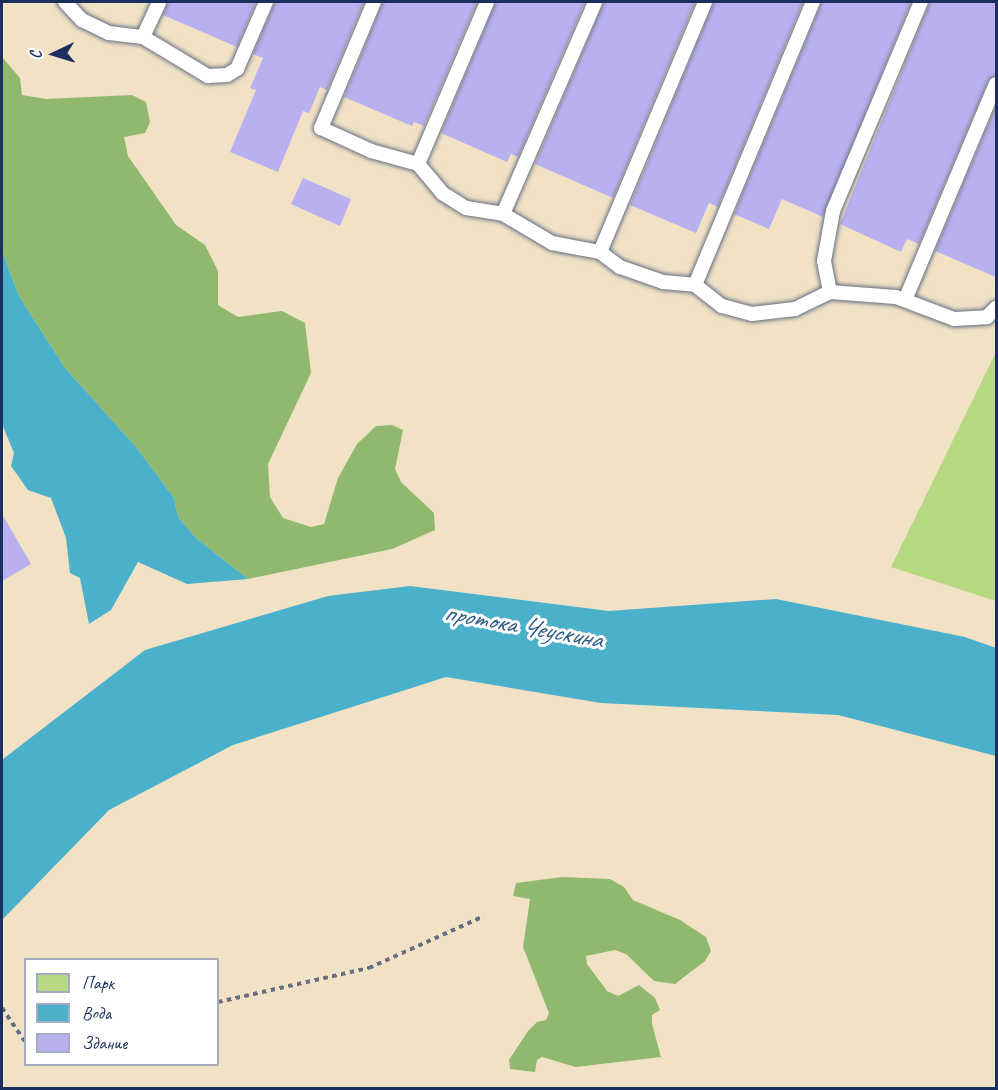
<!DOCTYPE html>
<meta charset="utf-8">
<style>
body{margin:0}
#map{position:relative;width:998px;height:1090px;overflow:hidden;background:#f1e2c6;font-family:Caveat,sans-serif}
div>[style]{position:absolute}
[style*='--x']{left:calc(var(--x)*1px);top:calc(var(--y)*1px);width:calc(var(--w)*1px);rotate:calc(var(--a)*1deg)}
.green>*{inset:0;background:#b6d880}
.forest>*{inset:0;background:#90b86e}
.water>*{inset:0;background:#4bb1ca}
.building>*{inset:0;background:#b9b1ef}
.path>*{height:4px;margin-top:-2px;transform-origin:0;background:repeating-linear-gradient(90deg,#666e82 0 4.5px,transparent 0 9px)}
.roads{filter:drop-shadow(0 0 2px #666e82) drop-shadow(0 0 2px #666e82)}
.service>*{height:14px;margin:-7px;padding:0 7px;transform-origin:7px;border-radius:7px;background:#fff}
span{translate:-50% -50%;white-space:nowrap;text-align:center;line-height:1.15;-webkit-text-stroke:6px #fff;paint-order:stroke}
.water-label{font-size:26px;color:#2c5c84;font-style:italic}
.frame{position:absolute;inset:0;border:3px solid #1b2f5e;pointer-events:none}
.legend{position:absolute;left:24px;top:958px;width:195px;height:108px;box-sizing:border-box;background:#fff;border:2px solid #a4acbf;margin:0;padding:8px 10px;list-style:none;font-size:18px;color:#1b2f5e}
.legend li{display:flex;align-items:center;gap:12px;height:30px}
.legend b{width:30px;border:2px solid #a4acbf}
.north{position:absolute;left:24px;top:24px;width:60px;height:60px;-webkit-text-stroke:4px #fff;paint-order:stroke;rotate:266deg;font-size:16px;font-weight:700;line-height:24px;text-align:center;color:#1b2f5e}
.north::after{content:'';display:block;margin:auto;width:21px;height:27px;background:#1b2f5e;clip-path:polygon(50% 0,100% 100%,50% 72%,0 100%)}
</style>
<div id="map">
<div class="green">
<div style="clip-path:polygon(996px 352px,996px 601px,891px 567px)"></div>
</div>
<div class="forest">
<div style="clip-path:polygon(2px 57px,20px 78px,22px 95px,46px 99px,132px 95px,146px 102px,150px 122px,145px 133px,124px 137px,128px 156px,176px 225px,205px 245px,218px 271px,218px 305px,238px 317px,282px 311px,305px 323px,311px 373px,268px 464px,270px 497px,283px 518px,311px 527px,324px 524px,338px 478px,357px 444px,376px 426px,392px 425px,403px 430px,395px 469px,401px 482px,434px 513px,435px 530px,392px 549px,248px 579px,196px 538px,178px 517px,174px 498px,137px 448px,65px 368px,19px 296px,2px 251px)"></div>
<div style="clip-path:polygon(562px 877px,610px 879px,624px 887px,633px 900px,680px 920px,706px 937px,711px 951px,705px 961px,675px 984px,654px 981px,626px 954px,615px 950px,586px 956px,587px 964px,607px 991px,618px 996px,639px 985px,655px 998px,660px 1010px,652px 1015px,652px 1024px,661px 1057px,576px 1067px,542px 1057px,537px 1060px,535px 1072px,510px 1069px,509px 1060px,528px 1031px,537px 1022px,546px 1020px,549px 1013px,523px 947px,530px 899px,513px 896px,516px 883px)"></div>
</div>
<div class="water">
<div style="clip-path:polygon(2px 251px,19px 296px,65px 368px,137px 448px,174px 498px,178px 517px,196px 538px,248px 579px,187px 584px,138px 562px,111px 610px,89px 624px,80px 578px,70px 573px,66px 538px,51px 498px,28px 490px,11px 466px,14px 453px,2px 424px)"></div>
<div style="clip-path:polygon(410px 586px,609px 611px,776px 599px,965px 637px,996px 648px,996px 756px,838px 715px,601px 703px,446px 677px,233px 745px,109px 810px,2px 920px,3px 759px,145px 650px,328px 596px)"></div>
</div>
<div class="building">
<div style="clip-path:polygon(168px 2px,256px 2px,237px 47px,163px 15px)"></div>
<div style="clip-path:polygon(275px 2px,364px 2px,327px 90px,320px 87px,309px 113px,303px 111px,278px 172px,230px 152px,256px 90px,250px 88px,263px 58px,253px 54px)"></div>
<div style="clip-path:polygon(383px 2px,477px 2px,424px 126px,414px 122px,412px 126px,344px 97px)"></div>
<div style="clip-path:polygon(496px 2px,585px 2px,518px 157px,511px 154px,507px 162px,441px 133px)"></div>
<div style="clip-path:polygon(604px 2px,695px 2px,613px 198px,535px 164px)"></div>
<div style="clip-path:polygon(714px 2px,803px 2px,718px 207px,709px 203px,696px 233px,630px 205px)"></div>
<div style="clip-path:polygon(822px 2px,911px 2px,823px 217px,782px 199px,769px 229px,734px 214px)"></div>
<div style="clip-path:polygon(930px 2px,996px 2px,996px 75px,988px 81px,919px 244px,907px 239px,901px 252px,840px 224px)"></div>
<div style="clip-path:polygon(996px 106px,996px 277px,935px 251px)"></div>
<div style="clip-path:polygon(303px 178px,351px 199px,340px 226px,291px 204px)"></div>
<div style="clip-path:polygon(2px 514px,31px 564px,2px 581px)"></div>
</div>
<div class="path">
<div style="--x:218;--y:1002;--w:155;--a:-12.7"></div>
<div style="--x:369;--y:968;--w:126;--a:-24.3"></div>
<div style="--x:2;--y:1008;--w:42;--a:55.6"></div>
</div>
<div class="roads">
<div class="service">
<div style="--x:65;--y:2;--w:25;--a:47"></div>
<div style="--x:82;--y:20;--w:30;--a:26"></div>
<div style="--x:109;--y:33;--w:34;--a:7"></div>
<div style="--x:143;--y:37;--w:76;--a:31"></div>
<div style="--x:208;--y:76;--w:19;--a:-3"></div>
<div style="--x:227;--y:75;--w:12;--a:-31"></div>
<div style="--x:237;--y:69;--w:73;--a:-66.6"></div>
<div style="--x:374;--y:2;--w:137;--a:112.8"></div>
<div style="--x:321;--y:128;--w:55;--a:24.7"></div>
<div style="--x:371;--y:151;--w:49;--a:15.5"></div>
<div style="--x:418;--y:164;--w:38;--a:50"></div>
<div style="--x:442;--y:193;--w:28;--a:32"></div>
<div style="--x:466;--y:208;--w:37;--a:9"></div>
<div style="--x:503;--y:214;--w:57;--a:30.6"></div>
<div style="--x:552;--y:243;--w:49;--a:10.6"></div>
<div style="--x:600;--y:252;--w:25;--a:37"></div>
<div style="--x:620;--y:267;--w:46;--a:19.2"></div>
<div style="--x:663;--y:282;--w:32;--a:5"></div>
<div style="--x:695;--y:285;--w:34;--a:38"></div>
<div style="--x:722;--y:306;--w:31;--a:15"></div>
<div style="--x:752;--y:314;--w:43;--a:-6.6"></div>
<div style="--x:795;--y:309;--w:39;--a:-26"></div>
<div style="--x:830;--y:292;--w:66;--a:4.3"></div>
<div style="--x:896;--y:297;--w:62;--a:20.8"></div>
<div style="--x:954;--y:319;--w:33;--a:-3"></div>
<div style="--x:987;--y:317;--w:13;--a:-45"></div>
<div style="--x:143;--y:37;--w:38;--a:-65"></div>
<div style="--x:418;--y:164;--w:176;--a:-66.9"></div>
<div style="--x:503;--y:214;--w:231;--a:-66.5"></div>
<div style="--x:600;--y:252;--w:271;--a:-67.2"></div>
<div style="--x:695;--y:285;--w:307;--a:-67.4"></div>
<div style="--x:830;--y:292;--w:32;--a:-101"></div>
<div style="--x:824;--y:261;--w:51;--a:-79.8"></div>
<div style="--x:833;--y:211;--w:227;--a:-67.2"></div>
<div style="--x:905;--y:300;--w:234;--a:-67.2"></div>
</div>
</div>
<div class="water-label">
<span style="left:523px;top:626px;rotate:10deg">протока Чеускина</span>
</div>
<div class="frame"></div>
<ul class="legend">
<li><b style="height:16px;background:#b6d880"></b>Парк</li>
<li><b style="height:16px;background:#4bb1ca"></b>Вода</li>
<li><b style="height:16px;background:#b9b1ef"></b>Здание</li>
</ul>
<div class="north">С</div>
</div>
